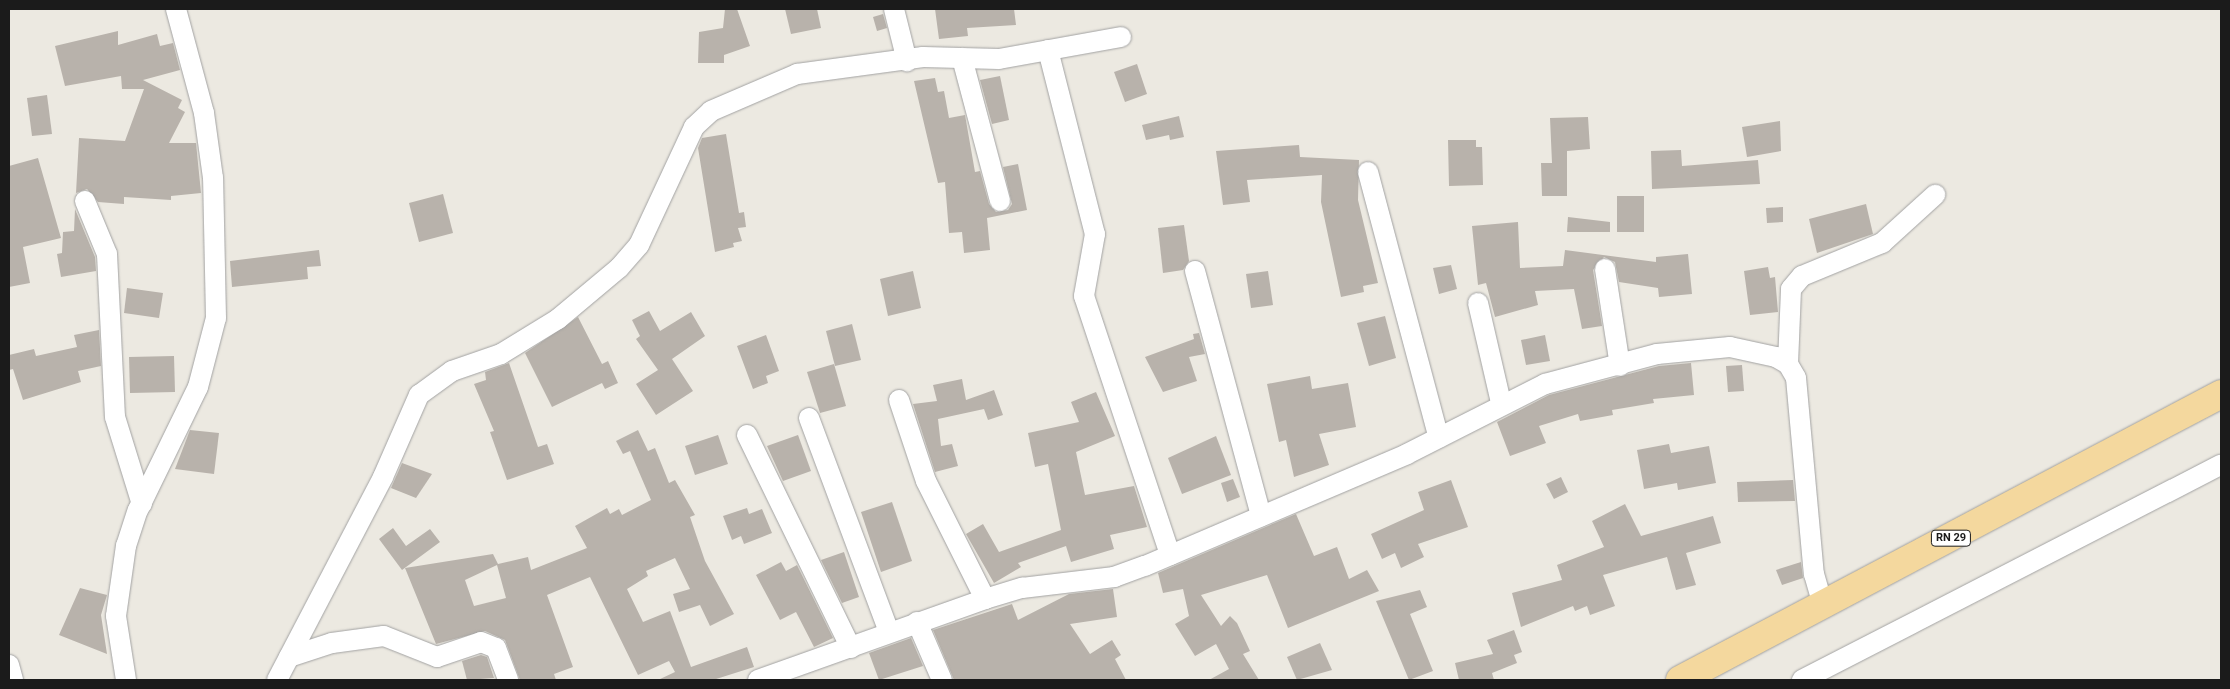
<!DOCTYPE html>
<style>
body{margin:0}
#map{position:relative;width:2230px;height:689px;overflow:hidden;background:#ece9e1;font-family:Roboto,sans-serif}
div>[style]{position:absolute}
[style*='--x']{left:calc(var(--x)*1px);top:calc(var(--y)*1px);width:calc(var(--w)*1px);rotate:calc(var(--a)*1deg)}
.building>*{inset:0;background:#b8b2ab}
.roads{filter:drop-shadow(0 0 1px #a2a2a2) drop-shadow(0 0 1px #a2a2a2)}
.minor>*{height:20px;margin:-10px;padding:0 10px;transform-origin:10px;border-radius:10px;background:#fff}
.primary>*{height:28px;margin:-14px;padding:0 14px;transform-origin:14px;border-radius:14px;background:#f4d89e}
span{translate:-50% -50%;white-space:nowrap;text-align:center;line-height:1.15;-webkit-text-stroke:4.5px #fff;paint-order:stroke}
.shield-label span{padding:1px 4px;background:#fff;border:1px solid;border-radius:4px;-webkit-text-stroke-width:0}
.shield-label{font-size:11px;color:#1b1b1b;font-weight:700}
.frame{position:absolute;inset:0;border:10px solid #1b1b1b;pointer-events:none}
</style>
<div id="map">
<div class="building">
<div style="clip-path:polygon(725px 9px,737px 9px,750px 46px,724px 55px,724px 63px,698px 63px,699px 32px,723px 28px)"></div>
<div style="clip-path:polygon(785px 9px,817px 9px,821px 28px,791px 34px)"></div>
<div style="clip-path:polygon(935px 9px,1014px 9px,1016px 25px,967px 28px,968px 36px,939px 39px)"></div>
<div style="clip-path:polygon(883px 14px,887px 28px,877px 31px,873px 17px)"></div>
<div style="clip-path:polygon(118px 31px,118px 45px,157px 34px,160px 46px,173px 43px,180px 70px,143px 80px,182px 100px,178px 108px,185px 112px,169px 143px,196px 143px,201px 193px,171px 196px,171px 200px,124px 197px,124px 204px,98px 202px,87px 189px,76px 193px,79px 138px,125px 141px,144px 89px,122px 89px,121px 76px,65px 86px,55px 46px)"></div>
<div style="clip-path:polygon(1137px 64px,1147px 94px,1125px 102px,1114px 72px)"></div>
<div style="clip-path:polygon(1000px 76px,1009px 120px,992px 124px,980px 80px)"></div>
<div style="clip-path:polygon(935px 78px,938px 92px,944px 91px,949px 118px,965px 115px,975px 172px,980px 171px,989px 204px,996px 212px,1008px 210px,1012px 204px,1003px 167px,1018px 164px,1027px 210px,987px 218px,990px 250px,964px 253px,962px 232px,949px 233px,945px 182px,938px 183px,914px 81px)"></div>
<div style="clip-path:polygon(47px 95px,52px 134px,32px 136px,27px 98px)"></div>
<div style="clip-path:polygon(1179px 116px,1184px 137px,1170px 140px,1169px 135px,1146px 140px,1142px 125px)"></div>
<div style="clip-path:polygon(1588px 117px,1590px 149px,1567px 151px,1567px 196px,1542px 196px,1541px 163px,1552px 163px,1550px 118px)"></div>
<div style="clip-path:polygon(1780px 121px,1781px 151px,1747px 157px,1742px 127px)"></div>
<div style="clip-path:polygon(726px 134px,739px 213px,744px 212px,746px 227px,738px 228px,742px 241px,733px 243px,734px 247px,715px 252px,698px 148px,702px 138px)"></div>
<div style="clip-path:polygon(1448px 140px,1476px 140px,1476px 147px,1482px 147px,1483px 185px,1449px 186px)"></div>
<div style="clip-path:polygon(1299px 145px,1300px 157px,1359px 160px,1358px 200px,1378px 283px,1363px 286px,1364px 292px,1341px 297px,1321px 202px,1322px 175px,1247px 180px,1250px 202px,1223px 205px,1216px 151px)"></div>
<div style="clip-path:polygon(1681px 150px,1682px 166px,1758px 160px,1760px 184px,1652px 189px,1651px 151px)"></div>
<div style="clip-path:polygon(38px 158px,61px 238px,23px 247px,30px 283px,9px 287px,9px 166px)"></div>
<div style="clip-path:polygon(443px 194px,453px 233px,419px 242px,409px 203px)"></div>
<div style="clip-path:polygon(1617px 196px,1644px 196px,1644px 232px,1617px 232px)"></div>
<div style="clip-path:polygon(1866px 204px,1873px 234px,1817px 253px,1809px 219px)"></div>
<div style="clip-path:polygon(1783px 207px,1783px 222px,1767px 223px,1766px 208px)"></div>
<div style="clip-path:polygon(75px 209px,95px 257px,96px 271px,61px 277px,57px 254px,62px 253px,63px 232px,74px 231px)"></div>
<div style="clip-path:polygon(1568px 217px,1610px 222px,1610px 232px,1567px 232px)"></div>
<div style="clip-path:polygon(1518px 222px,1520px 268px,1563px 266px,1565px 250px,1656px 262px,1656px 257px,1688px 254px,1692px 294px,1659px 297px,1658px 288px,1619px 282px,1615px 262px,1604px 257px,1593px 270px,1602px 326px,1582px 329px,1574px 289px,1535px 291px,1538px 305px,1495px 317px,1486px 283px,1478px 285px,1472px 226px)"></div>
<div style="clip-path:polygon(1184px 225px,1189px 261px,1183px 270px,1163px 273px,1158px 228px)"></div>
<div style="clip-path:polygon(319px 250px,321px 266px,307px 267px,308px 279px,232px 287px,230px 261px)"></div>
<div style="clip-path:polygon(1451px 265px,1457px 289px,1439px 294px,1433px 268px)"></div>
<div style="clip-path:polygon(1768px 267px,1770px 278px,1775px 277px,1778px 312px,1750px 315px,1744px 271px)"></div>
<div style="clip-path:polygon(913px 271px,921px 308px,888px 316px,880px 279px)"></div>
<div style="clip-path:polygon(1268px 271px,1273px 305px,1251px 308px,1246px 274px)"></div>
<div style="clip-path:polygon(127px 288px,163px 293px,159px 318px,124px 313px)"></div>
<div style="clip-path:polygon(649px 311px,660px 331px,691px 312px,705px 336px,672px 359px,693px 391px,656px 415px,636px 384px,658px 370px,636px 339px,640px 336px,632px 320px)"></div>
<div style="clip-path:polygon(1385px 316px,1396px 358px,1369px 366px,1357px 323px)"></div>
<div style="clip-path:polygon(578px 317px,602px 364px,608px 361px,618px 383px,605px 389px,602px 383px,552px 407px,525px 353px)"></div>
<div style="clip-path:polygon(852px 324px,861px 360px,835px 366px,826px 331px)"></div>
<div style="clip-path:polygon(99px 330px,101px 366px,78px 371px,81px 382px,23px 400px,13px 369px,9px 370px,9px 355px,34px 349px,36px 356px,77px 347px,74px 335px)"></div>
<div style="clip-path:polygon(1199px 333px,1205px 354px,1189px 357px,1197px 381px,1163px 392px,1145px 357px,1194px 339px,1193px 334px)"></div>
<div style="clip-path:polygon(766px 335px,779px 371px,766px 376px,768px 383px,753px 389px,737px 346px)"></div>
<div style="clip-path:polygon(1545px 335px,1550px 361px,1526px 365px,1521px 340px)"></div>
<div style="clip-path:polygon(174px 356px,175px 392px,130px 393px,129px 357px)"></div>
<div style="clip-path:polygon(509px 363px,538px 447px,547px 444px,554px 464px,507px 480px,490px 432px,494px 431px,474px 384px,486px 380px,485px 372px)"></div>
<div style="clip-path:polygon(1691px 363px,1694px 395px,1653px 399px,1654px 403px,1612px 410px,1613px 415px,1580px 421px,1578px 414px,1539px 426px,1546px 443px,1510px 456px,1497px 422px,1549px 395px,1659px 366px)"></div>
<div style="clip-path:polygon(834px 364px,846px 406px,820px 413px,807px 372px)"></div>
<div style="clip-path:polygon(1742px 365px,1744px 391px,1728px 392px,1726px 366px)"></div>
<div style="clip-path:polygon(1310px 376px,1312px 389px,1348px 383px,1356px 427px,1319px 434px,1329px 465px,1294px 477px,1286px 440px,1279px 442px,1267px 384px)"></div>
<div style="clip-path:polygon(962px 379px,966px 400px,994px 390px,1003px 415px,988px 420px,984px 409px,938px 419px,941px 446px,952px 444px,958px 466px,935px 472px,913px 404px,937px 401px,933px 385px)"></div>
<div style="clip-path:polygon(1096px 392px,1115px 436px,1076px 452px,1085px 495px,1134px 486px,1147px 527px,1110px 535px,1114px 549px,1071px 562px,1066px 546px,1018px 563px,1021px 567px,994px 583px,966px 534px,983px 524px,999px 552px,1061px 530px,1048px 464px,1035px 467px,1028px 433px,1079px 422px,1071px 402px)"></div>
<div style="clip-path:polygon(190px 430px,219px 433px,214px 474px,175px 469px)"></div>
<div style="clip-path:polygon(evenodd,638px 430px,648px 451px,655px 448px,669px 483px,675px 480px,695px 515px,690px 517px,705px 561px,734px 614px,710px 626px,700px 605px,679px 612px,673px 594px,690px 589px,675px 558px,646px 571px,648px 576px,627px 589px,643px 622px,670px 611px,691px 667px,747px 647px,754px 667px,713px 680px,658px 680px,675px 672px,669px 661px,638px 675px,590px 577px,547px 595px,573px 667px,554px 674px,556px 680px,520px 680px,505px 640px,485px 631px,436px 644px,405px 568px,493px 554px,498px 564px,528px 557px,531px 570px,587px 548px,575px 526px,607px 508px,610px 514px,619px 509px,622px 515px,651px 500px,630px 451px,623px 454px,616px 441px,638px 430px,497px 565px,506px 598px,474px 606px,465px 580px,497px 565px)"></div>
<div style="clip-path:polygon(718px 435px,728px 464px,695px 475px,685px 446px)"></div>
<div style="clip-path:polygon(798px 435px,811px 471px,783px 481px,767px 446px)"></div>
<div style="clip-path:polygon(1216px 436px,1231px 475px,1182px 494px,1168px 458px)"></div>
<div style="clip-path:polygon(1669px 444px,1671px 453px,1709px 446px,1716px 483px,1678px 490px,1677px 483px,1644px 489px,1637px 450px)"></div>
<div style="clip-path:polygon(402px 463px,432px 474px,416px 498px,391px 488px)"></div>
<div style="clip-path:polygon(1561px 477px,1568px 492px,1554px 499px,1546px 484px)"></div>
<div style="clip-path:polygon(1233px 479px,1240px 497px,1227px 502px,1221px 483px)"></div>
<div style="clip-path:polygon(1451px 480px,1468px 527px,1418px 544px,1424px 557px,1401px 568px,1395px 553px,1382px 559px,1371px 534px,1424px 510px,1418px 492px)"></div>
<div style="clip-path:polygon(1793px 480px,1795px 501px,1738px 502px,1737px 482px)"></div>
<div style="clip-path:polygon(892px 502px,912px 561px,881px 572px,861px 512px)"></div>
<div style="clip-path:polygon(1625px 504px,1641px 536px,1713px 516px,1721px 543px,1686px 553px,1696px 585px,1676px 590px,1667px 557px,1603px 575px,1615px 606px,1590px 615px,1587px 606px,1575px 611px,1573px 606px,1521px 627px,1512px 593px,1562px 580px,1557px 565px,1604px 547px,1592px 521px)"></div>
<div style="clip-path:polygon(747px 508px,749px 514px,762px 509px,772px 533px,744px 544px,741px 536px,732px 540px,723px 516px)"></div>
<div style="clip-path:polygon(1296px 514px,1314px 556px,1337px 547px,1349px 579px,1367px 570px,1379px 591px,1288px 628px,1267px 575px,1201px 595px,1221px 626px,1230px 616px,1237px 623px,1250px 651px,1243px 654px,1259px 680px,1209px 680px,1229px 669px,1216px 644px,1195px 656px,1175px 624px,1189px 616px,1183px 589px,1163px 593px,1158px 573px)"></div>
<div style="clip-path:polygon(393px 528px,406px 546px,430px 529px,440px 542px,402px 570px,379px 539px)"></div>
<div style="clip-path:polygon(844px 552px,859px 597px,842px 603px,821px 560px)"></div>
<div style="clip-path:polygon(781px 562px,786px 571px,797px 565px,833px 638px,814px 647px,796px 612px,780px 620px,756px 575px)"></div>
<div style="clip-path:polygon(1801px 562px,1803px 578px,1782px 585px,1776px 570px)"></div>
<div style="clip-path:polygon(80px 588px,107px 595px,101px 615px,107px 654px,59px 635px)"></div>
<div style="clip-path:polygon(1113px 589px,1117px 617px,1070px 624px,1090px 654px,1112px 640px,1121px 655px,1115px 659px,1126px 680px,954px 680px,933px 630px,1012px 604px,1018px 620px,1069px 594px)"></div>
<div style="clip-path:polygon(1420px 590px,1427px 607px,1410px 614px,1433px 671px,1409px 680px,1376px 601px)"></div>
<div style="clip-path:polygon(1514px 630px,1522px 652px,1514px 655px,1517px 663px,1492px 673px,1494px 680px,1459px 680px,1455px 663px,1493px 654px,1487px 640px)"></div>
<div style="clip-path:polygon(911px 638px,923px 666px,879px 680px,869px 653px)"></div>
<div style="clip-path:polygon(1320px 643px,1332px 670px,1297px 680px,1287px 657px)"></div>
<div style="clip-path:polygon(481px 655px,487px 657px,494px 678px,467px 680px,462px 661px)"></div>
</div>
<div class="roads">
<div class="minor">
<div style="--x:894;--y:9;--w:54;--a:76"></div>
<div style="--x:1048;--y:50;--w:190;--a:75.7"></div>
<div style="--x:1095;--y:234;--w:63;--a:100.1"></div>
<div style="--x:1084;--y:296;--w:273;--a:71.6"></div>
<div style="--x:962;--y:58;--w:148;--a:75.1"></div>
<div style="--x:1368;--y:172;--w:275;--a:75.1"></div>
<div style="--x:85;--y:201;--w:57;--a:67.5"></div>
<div style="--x:107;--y:254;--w:163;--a:87.2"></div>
<div style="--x:115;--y:417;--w:91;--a:72.8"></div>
<div style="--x:1605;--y:269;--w:98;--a:81.2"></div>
<div style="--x:1195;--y:271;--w:254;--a:74.9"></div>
<div style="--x:1478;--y:303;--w:103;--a:77"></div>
<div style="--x:1788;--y:364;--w:75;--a:-87.7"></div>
<div style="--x:1791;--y:289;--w:17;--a:-50"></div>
<div style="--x:1802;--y:276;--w:87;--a:-22.4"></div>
<div style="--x:1882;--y:243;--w:72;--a:-42.2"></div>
<div style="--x:899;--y:400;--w:85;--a:71.6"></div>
<div style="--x:926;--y:481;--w:132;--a:63.4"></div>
<div style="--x:809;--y:418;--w:228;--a:69.5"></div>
<div style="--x:747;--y:435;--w:237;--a:64"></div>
<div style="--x:917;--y:622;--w:63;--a:66.7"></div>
<div style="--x:289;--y:657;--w:45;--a:-18"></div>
<div style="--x:332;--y:643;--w:52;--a:-7.7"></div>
<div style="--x:384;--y:636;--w:57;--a:21.6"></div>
<div style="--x:437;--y:657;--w:46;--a:-18.8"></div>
<div style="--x:481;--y:642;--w:16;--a:22"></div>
<div style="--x:496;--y:648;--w:34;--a:69"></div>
<div style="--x:9;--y:665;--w:16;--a:75"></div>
<div style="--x:126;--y:680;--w:65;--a:-98.9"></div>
<div style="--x:116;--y:616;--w:71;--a:-81.9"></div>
<div style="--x:126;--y:546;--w:38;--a:-72"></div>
<div style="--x:138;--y:510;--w:137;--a:-64"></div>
<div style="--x:198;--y:387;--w:71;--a:-75.4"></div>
<div style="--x:216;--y:318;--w:140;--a:-91.2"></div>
<div style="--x:213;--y:178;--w:66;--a:-97.9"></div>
<div style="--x:204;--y:113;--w:108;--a:-105.1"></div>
<div style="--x:277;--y:680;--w:229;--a:-62.4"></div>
<div style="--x:383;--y:477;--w:90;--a:-66.3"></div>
<div style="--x:419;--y:395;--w:41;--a:-36"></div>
<div style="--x:452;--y:371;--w:52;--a:-19.1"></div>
<div style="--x:501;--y:354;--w:67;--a:-31.6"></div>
<div style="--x:558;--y:319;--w:80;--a:-39.9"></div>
<div style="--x:619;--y:268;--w:30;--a:-49"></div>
<div style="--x:639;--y:245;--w:130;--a:-65"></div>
<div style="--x:694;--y:127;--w:23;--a:-43"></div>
<div style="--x:711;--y:111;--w:94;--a:-23.3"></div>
<div style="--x:797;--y:74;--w:127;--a:-7.7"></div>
<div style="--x:923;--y:57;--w:76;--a:1.5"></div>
<div style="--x:999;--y:59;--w:124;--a:-10.2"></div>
<div style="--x:758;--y:680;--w:241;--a:-19.6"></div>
<div style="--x:985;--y:599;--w:39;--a:-17"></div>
<div style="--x:1022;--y:588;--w:93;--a:-6.8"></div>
<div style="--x:1114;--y:577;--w:33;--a:-20"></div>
<div style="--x:1145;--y:566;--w:285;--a:-23.1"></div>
<div style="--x:1407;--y:454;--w:155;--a:-26.9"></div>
<div style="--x:1545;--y:384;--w:116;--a:-15"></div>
<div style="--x:1657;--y:354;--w:73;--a:-5.5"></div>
<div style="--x:1730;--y:347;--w:47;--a:12.3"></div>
<div style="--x:1776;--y:357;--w:14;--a:30"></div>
<div style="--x:1788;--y:364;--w:16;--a:60"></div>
<div style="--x:1796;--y:378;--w:197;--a:84.8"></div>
<div style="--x:1814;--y:574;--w:33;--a:74"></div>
<div style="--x:1802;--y:680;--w:471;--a:-27.2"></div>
</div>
<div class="primary">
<div style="--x:1680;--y:680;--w:612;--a:-27.86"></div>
</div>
</div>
<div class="shield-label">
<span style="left:1951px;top:538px">RN 29</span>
</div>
<div class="frame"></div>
</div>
